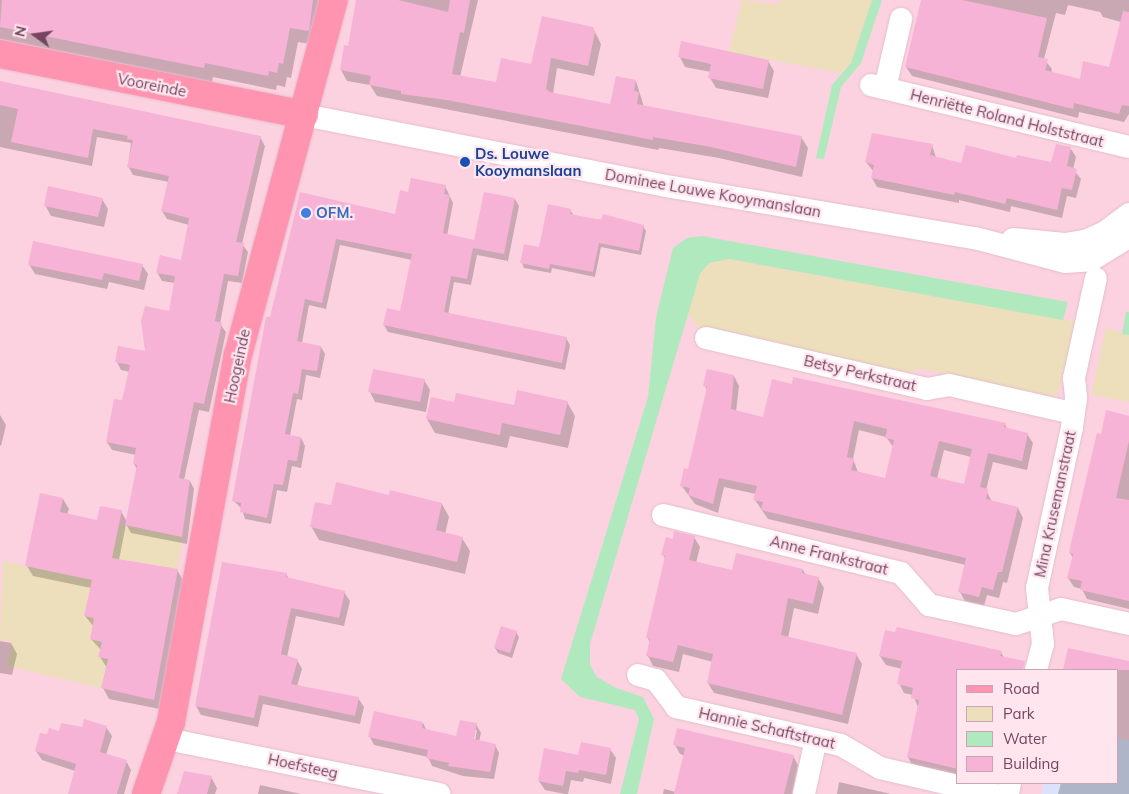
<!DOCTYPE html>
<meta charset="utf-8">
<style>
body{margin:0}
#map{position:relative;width:1129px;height:794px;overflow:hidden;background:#ffdee7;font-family:Mulish,sans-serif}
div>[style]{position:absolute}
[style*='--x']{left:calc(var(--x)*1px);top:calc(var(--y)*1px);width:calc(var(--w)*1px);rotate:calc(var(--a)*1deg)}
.residential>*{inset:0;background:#fcd2e0}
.education>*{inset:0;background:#dbe3fa}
.green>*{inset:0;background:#eddebc}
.water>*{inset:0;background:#b1e9bf}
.shadow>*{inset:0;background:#0003}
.building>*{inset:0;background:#f7b3d5}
.roads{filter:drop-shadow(0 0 1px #e5bccd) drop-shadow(0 0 1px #e5bccd)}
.minor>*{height:22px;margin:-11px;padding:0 11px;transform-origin:11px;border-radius:11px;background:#fff}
.major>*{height:28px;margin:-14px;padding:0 14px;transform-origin:14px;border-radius:14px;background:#ff94b1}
.dots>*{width:14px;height:14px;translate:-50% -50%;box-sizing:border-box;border:2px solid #ffe6ee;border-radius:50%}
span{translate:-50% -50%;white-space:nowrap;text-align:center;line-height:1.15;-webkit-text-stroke:4.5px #ffe6ee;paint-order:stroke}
.street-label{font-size:15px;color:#76445f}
.transit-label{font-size:15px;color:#164399;font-weight:700}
.left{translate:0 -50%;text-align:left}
.shop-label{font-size:15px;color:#366cbe;font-weight:700}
.legend{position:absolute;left:956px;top:669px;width:162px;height:115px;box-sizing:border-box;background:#ffe6ee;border:1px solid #c8a5b5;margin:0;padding:6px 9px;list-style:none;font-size:15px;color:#76445f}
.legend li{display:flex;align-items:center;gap:10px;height:25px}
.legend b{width:25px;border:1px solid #c8a5b5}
.north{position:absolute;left:10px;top:10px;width:50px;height:50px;-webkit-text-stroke:4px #ffe6ee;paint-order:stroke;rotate:284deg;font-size:14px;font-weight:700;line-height:20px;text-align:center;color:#76445f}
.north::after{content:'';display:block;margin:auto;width:18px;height:22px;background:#76445f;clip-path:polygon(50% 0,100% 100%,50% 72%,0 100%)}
</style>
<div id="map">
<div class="residential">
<div style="clip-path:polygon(evenodd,0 0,1129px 0,1129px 794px,0 794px,0 0,958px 670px,1118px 670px,1118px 783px,958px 783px,958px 670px)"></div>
</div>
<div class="education">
<div style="clip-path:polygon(1118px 738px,1129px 741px,1129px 794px,1041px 794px,1044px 783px,1118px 783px)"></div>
</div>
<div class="green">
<div style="clip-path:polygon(742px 0,779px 4px,780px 0,872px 0,851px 63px,840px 73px,729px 52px)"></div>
<div style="clip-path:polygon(729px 259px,1077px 322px,1058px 394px,1052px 397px,922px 369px,904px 373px,700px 329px,688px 315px,700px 273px,709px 263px)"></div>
<div style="clip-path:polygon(1106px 328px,1129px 335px,1129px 402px,1091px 395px)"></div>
<div style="clip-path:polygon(119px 525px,182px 537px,178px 569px,120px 559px,158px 592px,174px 594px,173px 608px,89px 590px,84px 616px,111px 622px,92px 627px,90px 639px,102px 642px,98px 657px,142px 669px,107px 662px,101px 688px,7px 666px,12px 642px,0 640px,3px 561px,106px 583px)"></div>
</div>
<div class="water">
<div style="clip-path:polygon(872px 0,882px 0,861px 63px,841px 87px,824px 159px,816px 158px,832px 85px,851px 63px)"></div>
<div style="clip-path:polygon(702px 236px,1068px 302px,1063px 320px,729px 259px,709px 263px,700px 274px,590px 644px,590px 665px,597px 677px,616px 688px,643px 697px,654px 719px,637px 794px,620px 794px,639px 719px,635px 710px,580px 697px,561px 679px,648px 397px,656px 317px,673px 248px,687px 238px)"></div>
<div style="clip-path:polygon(1126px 312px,1129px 312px,1129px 335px,1122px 334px)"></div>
</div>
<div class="shadow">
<div style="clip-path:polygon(0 0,320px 0,317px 45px,298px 42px,291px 78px,287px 77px,285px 87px,277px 85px,276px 90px,213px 77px,212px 82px,0 39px)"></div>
<div style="clip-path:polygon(357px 0,478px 0,460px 77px,497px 84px,593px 28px,601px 44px,594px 76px,557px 68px,553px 94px,611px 106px,636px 81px,644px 107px,801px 137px,808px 148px,802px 177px,719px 158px,659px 148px,658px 150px,377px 96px,370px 85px,347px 81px,341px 70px,349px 47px)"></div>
<div style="clip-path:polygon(evenodd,922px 0,1129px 0,1129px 114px,1124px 122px,1079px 112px,1078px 118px,912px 76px,906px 67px,922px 0,1068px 5px,1100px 12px,1103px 17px,1121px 22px,1110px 68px,1080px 80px,1051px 73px,1052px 69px,1044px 59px,1056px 13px,1065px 15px,1068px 5px)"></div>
<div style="clip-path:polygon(680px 57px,768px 61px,774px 71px,768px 98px,716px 88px,710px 78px,711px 72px,685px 67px)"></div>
<div style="clip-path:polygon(0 83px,260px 137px,265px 146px,242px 244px,248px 252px,242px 283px,228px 281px,220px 324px,226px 332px,209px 412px,199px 410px,184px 480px,190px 481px,194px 489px,187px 544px,131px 533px,126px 524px,119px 560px,177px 570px,183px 580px,160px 709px,109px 699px,103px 688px,107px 668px,100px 657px,101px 650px,91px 639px,94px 627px,85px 616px,91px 588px,33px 576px,27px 566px,63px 499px,69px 509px,67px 515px,98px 522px,121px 511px,127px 522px,137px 469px,134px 464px,136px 455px,112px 450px,107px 442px,123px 402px,130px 372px,121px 370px,117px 362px,147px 352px,170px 313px,175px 283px,162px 281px,157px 272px,182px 261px,189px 225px,167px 219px,162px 211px,169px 182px,133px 175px,128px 166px,131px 143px,97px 137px,92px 166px,0 147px)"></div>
<div style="clip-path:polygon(932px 145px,936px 158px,962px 164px,1017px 160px,1052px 164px,1071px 149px,1076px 157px,1073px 169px,1081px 179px,1076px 198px,1067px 196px,1062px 218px,1011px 206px,1010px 212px,959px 200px,959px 203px,877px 187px,872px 178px,874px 172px,866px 162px)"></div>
<div style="clip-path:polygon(445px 186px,453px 203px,447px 236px,475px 241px,515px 199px,519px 206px,508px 261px,477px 255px,471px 285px,454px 282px,448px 315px,566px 338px,570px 345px,565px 370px,388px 332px,384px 325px,401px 312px,412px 260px,340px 245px,326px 309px,309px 305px,302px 343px,321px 347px,325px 354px,320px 378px,306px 375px,302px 400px,297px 399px,290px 436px,301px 438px,305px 446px,301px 468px,292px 466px,287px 492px,277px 490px,271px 524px,245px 519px,242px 509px,234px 501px,301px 193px,396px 215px,409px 193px)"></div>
<div style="clip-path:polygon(102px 199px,108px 209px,104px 227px,51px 216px,45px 205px)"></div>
<div style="clip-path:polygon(570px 210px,574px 216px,643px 226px,646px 231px,641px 255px,601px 247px,595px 277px,552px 268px,551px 273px,524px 268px,522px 263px,540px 248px)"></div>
<div style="clip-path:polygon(29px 264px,142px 265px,148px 274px,144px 290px,109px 282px,107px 289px,35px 274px)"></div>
<div style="clip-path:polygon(evenodd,734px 376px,739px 386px,736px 412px,764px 419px,1005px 424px,1007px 429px,1027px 434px,1033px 443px,1027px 470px,993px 462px,986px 490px,992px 502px,1018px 508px,1023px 518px,1007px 583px,1003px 582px,999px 598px,987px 595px,984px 606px,965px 601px,960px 592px,966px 565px,768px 519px,755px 500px,756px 494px,724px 487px,718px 513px,695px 504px,681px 485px,689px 471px,708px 392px,705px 386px,734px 376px,859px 430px,886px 437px,894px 448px,886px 479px,858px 472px,853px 459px,859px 430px,734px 376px,944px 450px,971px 457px,965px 486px,937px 479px,944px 450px)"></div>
<div style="clip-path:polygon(424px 380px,430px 390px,426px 412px,375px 402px,370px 392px)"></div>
<div style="clip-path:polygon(567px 402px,575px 416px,568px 448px,510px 436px,507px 448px,435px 433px,427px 419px,455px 403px,515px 407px)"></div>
<div style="clip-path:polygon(0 415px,6px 425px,1px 446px,0 445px)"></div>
<div style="clip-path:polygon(1129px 417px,1129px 609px,1087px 599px,1082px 589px,1074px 587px,1068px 578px,1073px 558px,1070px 553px,1102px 436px)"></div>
<div style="clip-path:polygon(390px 496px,442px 504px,449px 517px,445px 534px,462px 538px,470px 551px,465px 574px,319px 540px,311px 526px,332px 507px)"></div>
<div style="clip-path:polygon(694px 537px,700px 547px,696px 563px,733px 572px,803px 570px,806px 575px,818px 578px,824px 588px,818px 614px,794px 608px,788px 638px,856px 654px,862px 664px,848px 724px,714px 693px,708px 683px,713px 662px,683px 654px,679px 672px,653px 666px,648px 656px,650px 643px,648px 638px,666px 560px,663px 555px,674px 540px)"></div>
<div style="clip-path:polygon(286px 574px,289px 579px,344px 592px,350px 601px,344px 626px,296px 616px,287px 657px,297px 660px,302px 669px,297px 686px,358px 698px,364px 707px,360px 724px,263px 704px,258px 727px,201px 715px,196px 706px)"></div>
<div style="clip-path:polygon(516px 632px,519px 637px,512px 658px,498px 653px,495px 648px)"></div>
<div style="clip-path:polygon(0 641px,11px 643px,17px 654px,12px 675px,0 673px)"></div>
<div style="clip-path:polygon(1069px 649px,1129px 662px,1129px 794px,1058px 794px,1061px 783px,1118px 783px,1118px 670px,1064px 670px)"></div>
<div style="clip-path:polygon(1001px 652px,1004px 658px,1018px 661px,1024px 670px,958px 670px,958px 777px,913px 767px,908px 757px,918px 707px,913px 695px,904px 693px,899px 683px,902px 669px,886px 665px,880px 656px)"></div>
<div style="clip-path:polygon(evenodd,423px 723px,427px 731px,457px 737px,476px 724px,481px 733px,479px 742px,495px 745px,499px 753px,494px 779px,463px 776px,432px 766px,428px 757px,374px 745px,370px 737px,423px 723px,475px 730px,477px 730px,474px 746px,471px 745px,475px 730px)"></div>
<div style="clip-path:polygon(106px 727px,112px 736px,106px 755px,126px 761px,131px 770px,124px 794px,71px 794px,75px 771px,42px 760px,36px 751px,48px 736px)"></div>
<div style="clip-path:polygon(675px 745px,793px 756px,798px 765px,792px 794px,663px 794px,664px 789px,676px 792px,685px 756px,680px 754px)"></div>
<div style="clip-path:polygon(610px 749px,616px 758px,611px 784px,584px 778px,583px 782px,571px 780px,568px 794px,565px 794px,545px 790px,539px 781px,579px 756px)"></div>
<div style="clip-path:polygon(211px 777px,217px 788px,215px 794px,178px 794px)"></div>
<div style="clip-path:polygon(839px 782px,891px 794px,837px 794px)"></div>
<div style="clip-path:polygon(260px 785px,301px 794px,258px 794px)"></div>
</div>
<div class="building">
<div style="clip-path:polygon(2px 0,313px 0,309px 31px,290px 28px,283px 64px,279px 63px,277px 73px,269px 71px,268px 76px,205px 63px,204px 68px,0 27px)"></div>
<div style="clip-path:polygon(356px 0,398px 0,448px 12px,450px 0,470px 0,464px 33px,460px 32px,452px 74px,496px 82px,501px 58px,531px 64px,542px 16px,593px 27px,595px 32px,588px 66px,551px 58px,546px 89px,550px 92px,610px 104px,616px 76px,636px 80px,634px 91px,639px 92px,637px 104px,802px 136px,796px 167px,711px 147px,653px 137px,653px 140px,447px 100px,401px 94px,401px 91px,369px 85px,371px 76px,340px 70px,344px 45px,348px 46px)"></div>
<div style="clip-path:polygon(921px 0,962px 0,1047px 18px,1038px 57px,1048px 59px,1045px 70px,1080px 79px,1083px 61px,1109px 67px,1123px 11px,1129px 12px,1129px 106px,1122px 105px,1119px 114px,1074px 103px,1073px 109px,905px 67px)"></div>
<div style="clip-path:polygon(681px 41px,769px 60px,763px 89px,708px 78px,711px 64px,678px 57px)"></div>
<div style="clip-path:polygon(0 81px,261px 136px,236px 242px,244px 243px,238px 276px,224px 274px,215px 321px,222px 323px,204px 404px,194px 402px,179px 478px,190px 480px,182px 537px,125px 525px,137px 465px,133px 464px,136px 448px,106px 442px,114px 399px,122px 400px,130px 365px,115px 362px,118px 346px,145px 351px,141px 321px,145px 306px,169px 311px,175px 276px,156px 273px,160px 255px,181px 260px,189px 218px,161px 211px,169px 176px,127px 167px,133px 140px,127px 139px,128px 136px,93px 129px,88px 158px,11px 142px,18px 109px,0 105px)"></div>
<div style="clip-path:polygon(872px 133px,933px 144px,930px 155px,961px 163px,966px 145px,1016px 158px,1017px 155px,1051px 162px,1056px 144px,1071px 147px,1067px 166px,1077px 169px,1072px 190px,1062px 188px,1057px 210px,1007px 198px,1005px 204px,955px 192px,954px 195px,871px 178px,874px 165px,865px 162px)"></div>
<div style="clip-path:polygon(411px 178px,446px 185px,444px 194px,450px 195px,443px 233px,474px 240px,484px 192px,515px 198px,504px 254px,473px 248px,467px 279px,451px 276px,444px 312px,567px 337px,562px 363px,383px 325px,387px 308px,400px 311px,412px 254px,336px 239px,322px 303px,305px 299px,297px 341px,321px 346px,317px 371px,302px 369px,298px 394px,293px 393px,285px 434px,301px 437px,297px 461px,288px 460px,283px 485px,274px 484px,267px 518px,240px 512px,241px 503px,232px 501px,266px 317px,270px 317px,300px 192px,395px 214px,400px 190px,408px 192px)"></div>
<div style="clip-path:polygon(48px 186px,103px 198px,98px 217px,44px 206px)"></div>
<div style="clip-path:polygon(548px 204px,571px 209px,570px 214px,601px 220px,603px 214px,644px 225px,639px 251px,599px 243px,593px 272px,550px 264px,549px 269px,520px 263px,524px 244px,539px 247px)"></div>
<div style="clip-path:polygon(33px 241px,143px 264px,139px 281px,104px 273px,102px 280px,28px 265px)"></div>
<div style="clip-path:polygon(373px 369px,425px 379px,420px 402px,368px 392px)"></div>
<div style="clip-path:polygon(evenodd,707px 369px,734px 375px,731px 409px,763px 417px,772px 379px,792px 384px,793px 377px,1006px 423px,1004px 427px,1028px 433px,1022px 461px,988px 453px,980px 487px,988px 489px,986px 499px,1018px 507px,1002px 572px,998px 572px,993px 590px,982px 587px,979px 597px,958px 592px,966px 558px,761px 510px,763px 502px,753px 500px,757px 486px,719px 478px,713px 504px,688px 495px,690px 488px,680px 486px,684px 468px,688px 469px,707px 387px,703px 386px,707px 369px,854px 421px,887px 429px,885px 438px,894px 440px,885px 478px,851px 470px,854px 459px,847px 457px,854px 421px,707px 369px,939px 441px,972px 449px,964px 484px,930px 476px,939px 441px)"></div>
<div style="clip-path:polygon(517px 390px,568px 401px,560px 435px,502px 423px,500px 435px,426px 419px,431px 397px,454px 402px,456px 393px,514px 405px)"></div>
<div style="clip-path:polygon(1106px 410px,1129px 416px,1129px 441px,1116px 498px,1129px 500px,1129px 601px,1080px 590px,1082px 581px,1067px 578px,1073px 554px,1069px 553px,1071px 543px,1097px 433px,1101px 434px)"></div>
<div style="clip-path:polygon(336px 482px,389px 495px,390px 490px,442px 503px,436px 530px,463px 537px,457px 562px,310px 527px,315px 502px,331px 505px)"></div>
<div style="clip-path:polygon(40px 493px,63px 498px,60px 512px,97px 520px,100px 506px,122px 510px,112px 558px,178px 569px,154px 700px,101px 688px,108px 659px,98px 657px,102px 642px,90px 639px,94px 618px,84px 616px,92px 580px,25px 566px)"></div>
<div style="clip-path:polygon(674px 531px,695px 536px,689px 560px,693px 561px,732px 570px,736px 553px,803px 569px,802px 573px,819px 577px,813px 604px,788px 598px,781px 635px,857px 653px,842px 715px,707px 683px,713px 654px,678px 645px,673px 662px,646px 656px,650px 639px,646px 638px,665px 556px,661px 555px,666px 537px,673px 539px)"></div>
<div style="clip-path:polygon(222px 562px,287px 573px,286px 577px,345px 591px,339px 618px,291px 608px,281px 654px,298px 659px,291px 684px,359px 697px,355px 716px,259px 695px,254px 718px,195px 706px)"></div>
<div style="clip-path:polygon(501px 626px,517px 631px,510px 653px,494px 648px)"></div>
<div style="clip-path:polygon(897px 627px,1002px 651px,1000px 656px,1025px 661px,1023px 670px,958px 670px,958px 769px,907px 757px,919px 700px,911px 698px,913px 688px,897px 684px,902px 661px,879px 656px,885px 630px,895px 632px)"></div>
<div style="clip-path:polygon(1068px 648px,1129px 661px,1129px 670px,1063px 670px)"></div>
<div style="clip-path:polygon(374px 711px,423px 722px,422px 728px,456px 736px,460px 720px,477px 723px,474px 739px,496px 744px,490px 772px,448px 766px,449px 763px,426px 758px,428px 750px,368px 737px)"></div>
<div style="clip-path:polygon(84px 719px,107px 726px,100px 752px,127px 760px,117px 794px,68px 794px,76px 764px,35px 751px,40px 733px,47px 734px,49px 728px,59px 731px,61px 723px,82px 727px)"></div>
<div style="clip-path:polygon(677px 728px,794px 755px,784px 794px,674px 794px,685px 748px,673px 745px)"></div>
<div style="clip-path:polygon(581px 742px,611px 748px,606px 775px,579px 770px,578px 773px,566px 771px,563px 786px,538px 781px,544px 748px,578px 755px)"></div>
<div style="clip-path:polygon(184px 771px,212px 776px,207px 794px,177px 794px)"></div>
</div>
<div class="roads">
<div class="minor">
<div style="--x:871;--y:85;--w:265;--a:13.5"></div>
<div style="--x:885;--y:88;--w:71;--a:-76.9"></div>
<div style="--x:304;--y:115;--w:375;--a:11.1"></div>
<div style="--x:672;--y:187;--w:307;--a:9.6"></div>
<div style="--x:975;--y:238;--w:93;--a:14.9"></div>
<div style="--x:1065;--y:262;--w:26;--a:-4"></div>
<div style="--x:1091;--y:260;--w:44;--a:-31.2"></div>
<div style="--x:1013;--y:239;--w:52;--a:5.5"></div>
<div style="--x:1065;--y:244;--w:20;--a:-9"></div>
<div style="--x:1085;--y:241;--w:22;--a:-24"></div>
<div style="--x:1105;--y:232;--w:30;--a:-37"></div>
<div style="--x:706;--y:338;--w:227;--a:13"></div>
<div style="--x:927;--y:389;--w:22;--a:-10"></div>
<div style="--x:949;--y:385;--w:126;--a:12.8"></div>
<div style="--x:663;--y:515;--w:245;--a:13.7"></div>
<div style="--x:901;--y:573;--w:43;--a:48.8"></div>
<div style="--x:929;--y:605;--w:89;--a:12.3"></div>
<div style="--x:1016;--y:624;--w:47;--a:-18.4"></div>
<div style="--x:1061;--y:609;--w:70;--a:12.4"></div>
<div style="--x:1036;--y:670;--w:27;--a:-75"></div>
<div style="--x:1043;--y:644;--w:56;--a:-96.1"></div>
<div style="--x:1037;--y:588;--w:165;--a:-77.7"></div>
<div style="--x:1072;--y:427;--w:30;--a:-82"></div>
<div style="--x:1076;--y:397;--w:19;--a:-96"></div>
<div style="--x:1074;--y:378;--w:102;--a:-77.6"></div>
<div style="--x:638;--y:675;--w:19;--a:16"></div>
<div style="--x:656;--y:680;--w:34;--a:53"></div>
<div style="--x:676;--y:707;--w:169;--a:13"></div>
<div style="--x:841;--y:745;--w:45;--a:30.5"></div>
<div style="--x:880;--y:768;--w:116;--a:13"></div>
<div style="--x:167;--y:739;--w:278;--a:11.4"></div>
<div style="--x:804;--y:794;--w:56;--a:-77.7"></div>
<div style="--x:1008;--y:794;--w:11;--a:-80"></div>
</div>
<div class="major">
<div style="--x:0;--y:54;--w:310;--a:11.3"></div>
<div style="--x:146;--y:794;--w:76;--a:-70.9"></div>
<div style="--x:171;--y:722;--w:373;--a:-79.7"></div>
<div style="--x:238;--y:355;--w:368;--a:-74.9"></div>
</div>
</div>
<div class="dots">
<div style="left:465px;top:162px;background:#1a4fb4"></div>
<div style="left:306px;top:213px;background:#3f7fe0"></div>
</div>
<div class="street-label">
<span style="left:152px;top:85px;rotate:11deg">Vooreinde</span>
<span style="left:1007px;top:118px;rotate:14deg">Henriëtte Roland Holststraat</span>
<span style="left:713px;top:193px;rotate:10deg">Dominee Louwe Kooymanslaan</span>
<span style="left:237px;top:366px;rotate:-78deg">Hoogeinde</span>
<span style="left:860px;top:373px;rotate:13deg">Betsy Perkstraat</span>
<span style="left:1055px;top:504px;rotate:-78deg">Mina Krusemanstraat</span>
<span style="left:829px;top:555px;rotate:14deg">Anne Frankstraat</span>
<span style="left:767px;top:728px;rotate:13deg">Hannie Schaftstraat</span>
<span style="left:303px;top:766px;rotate:12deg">Hoefsteeg</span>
</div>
<div class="transit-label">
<span class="left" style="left:475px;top:162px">Ds. Louwe<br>Kooymanslaan</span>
</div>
<div class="shop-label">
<span class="left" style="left:316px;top:213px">OFM.</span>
</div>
<ul class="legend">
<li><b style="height:6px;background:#ff94b1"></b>Road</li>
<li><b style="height:14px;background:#eddebc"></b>Park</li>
<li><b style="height:14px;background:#b1e9bf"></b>Water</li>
<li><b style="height:14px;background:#f7b3d5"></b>Building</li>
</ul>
<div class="north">N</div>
</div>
